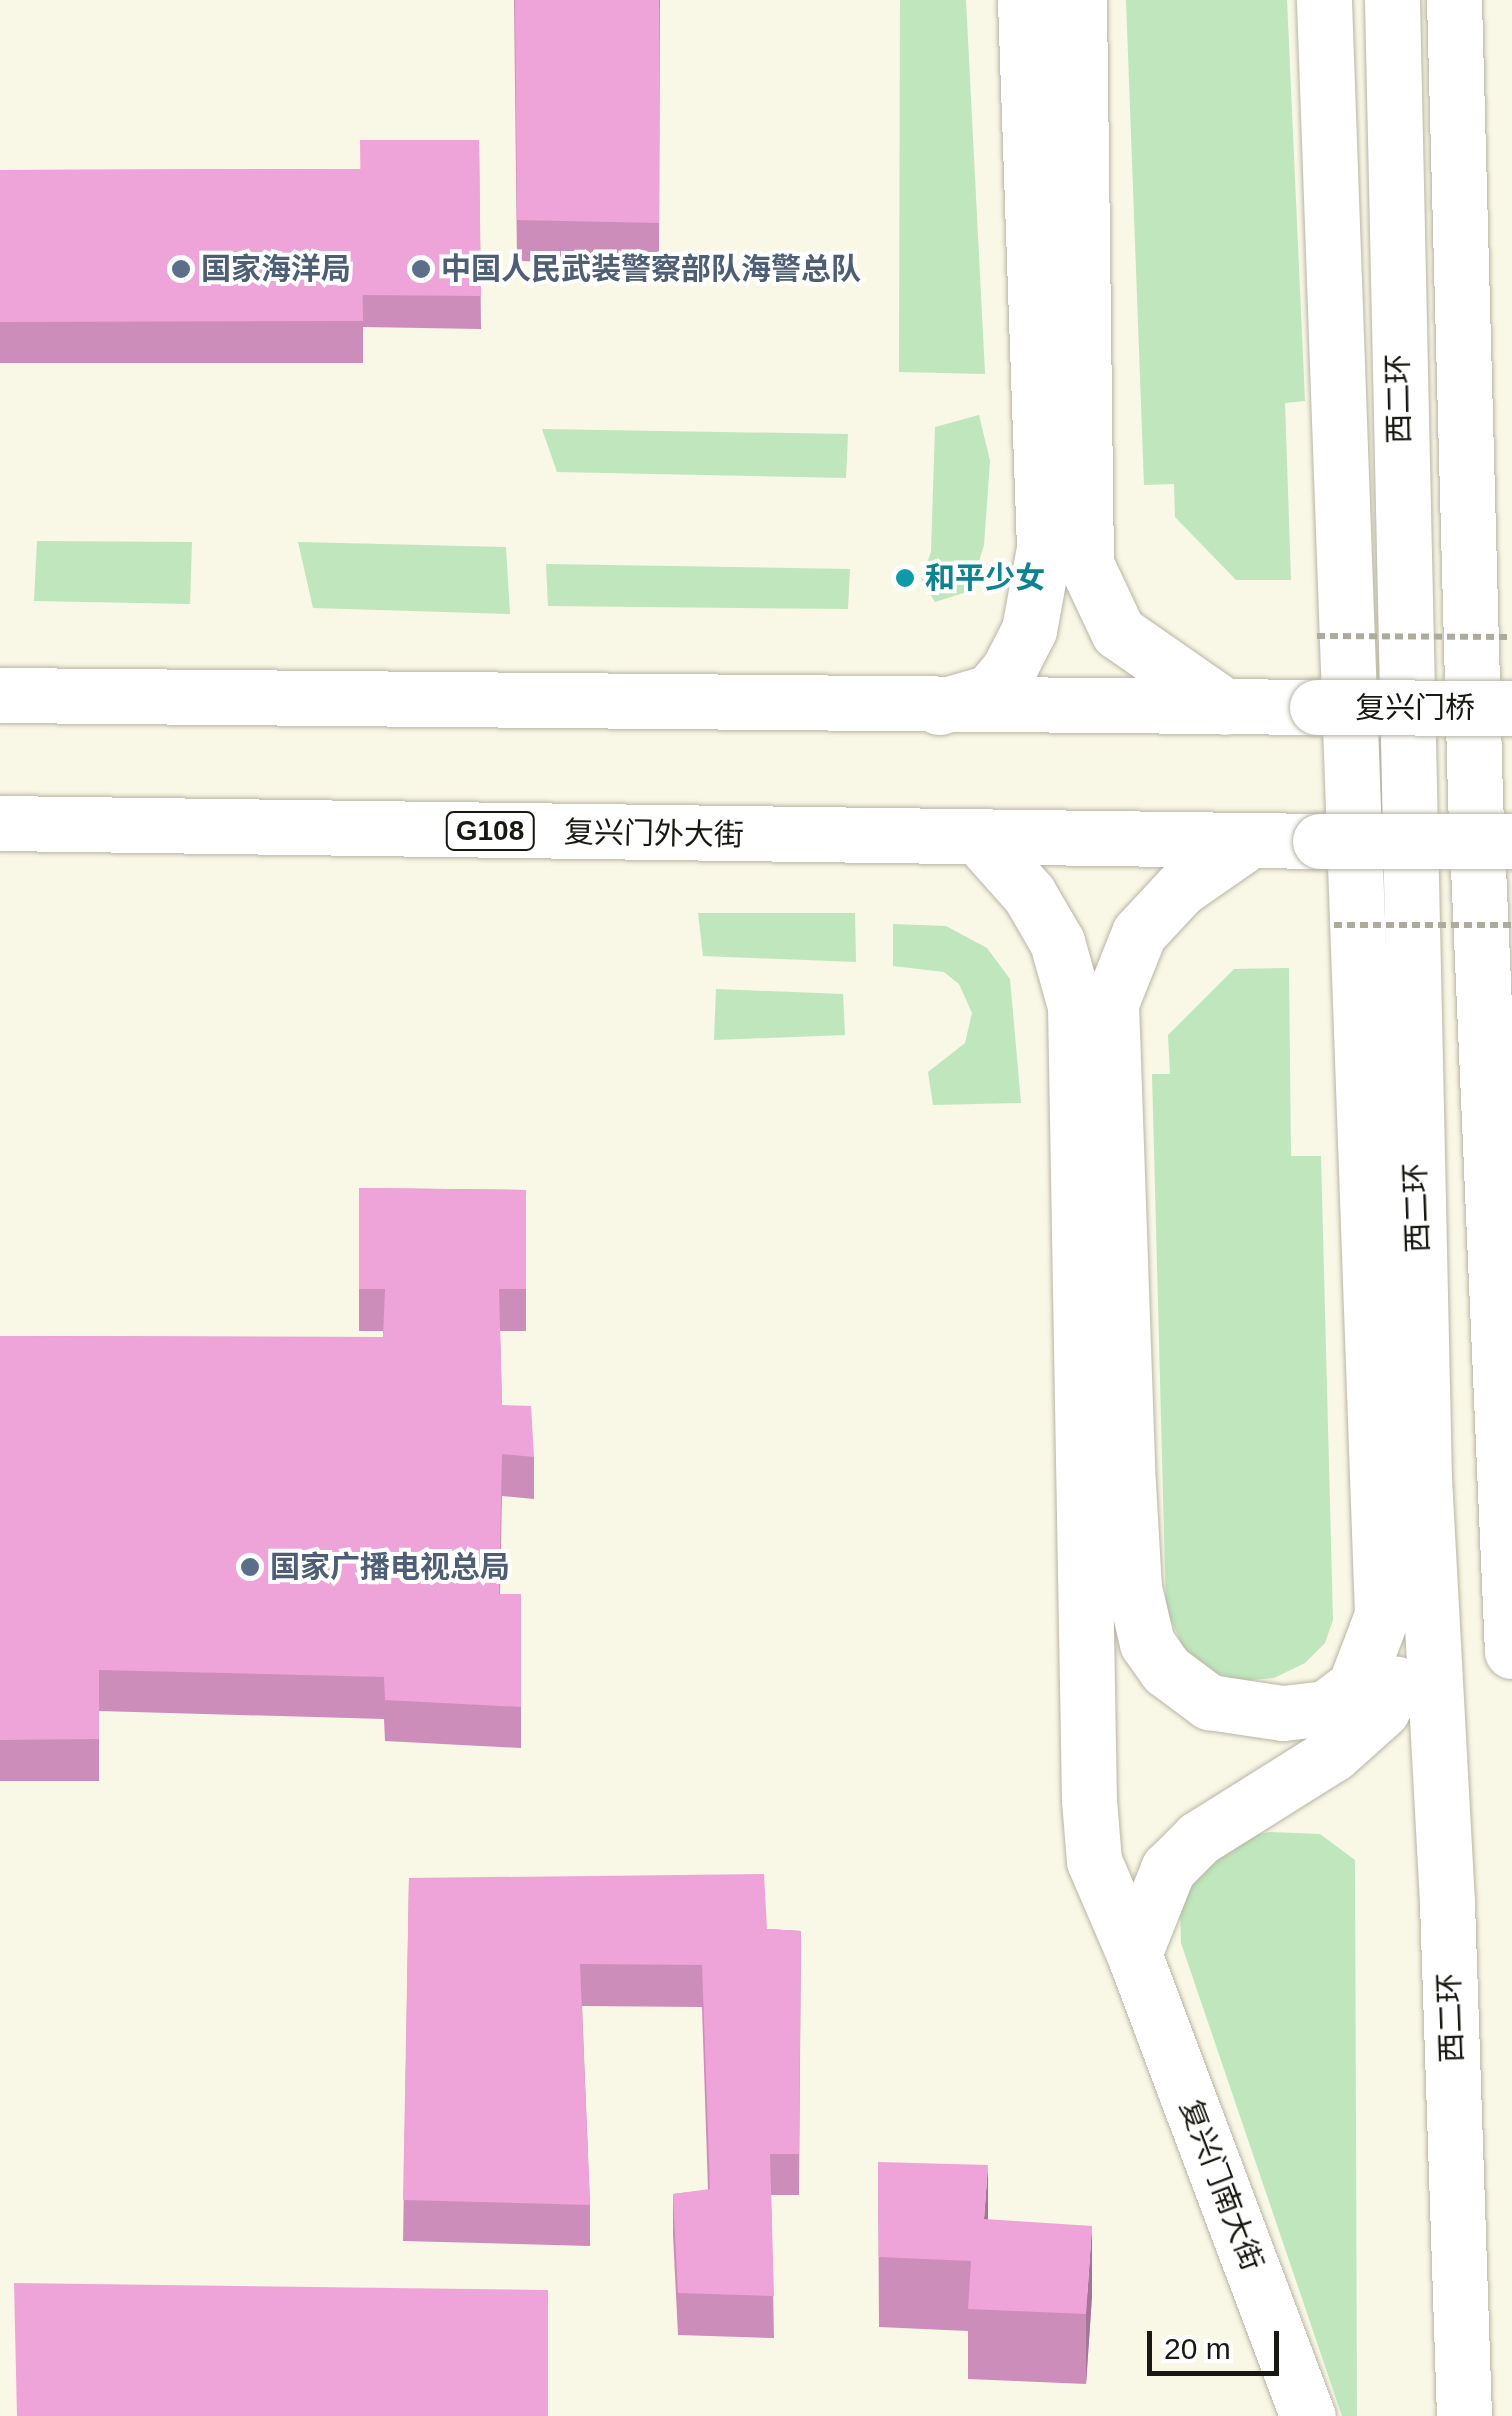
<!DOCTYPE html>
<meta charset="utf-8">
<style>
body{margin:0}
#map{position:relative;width:1512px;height:2416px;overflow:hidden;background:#f9f7e5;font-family:Arial,"Noto Sans SC",sans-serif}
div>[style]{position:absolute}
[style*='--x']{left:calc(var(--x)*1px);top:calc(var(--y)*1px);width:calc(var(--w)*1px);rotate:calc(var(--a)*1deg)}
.green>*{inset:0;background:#bfe6bc}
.roads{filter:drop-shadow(0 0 2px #b8b5a5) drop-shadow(0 0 2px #b8b5a5)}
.secondary>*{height:55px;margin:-27.5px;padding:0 27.5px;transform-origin:27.5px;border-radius:27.5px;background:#fff}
.primary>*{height:55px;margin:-27.5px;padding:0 27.5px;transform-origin:27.5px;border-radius:27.5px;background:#fff}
.highway>*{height:55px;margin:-27.5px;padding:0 27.5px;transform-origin:27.5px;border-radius:27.5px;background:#fff}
.path-bridge>*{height:6px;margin-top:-3px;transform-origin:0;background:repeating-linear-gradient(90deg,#adab9d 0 8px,transparent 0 13px)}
.bridges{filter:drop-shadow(0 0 2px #b8b5a5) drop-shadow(0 0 2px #b8b5a5)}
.highway-bridge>*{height:55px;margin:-27.5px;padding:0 27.5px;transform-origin:27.5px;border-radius:27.5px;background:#fff}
.wall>*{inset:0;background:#cd8dba}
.shaded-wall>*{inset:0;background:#a77397}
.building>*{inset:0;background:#eea4d8}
.dots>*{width:28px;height:28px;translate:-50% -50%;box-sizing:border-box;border:5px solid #fff;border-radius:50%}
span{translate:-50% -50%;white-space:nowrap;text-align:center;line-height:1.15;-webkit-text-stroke:8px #fff;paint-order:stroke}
.shield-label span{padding:2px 8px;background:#fff;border:2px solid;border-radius:8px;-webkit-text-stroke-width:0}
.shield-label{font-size:28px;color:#191812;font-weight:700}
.service-label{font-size:30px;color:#4e5e75;font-weight:700}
.left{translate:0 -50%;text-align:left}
.street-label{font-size:30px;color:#191812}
.culture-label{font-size:30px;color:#0d838f;font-weight:700}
.scale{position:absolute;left:1147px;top:2331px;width:132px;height:45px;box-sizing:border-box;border:5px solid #191812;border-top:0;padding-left:12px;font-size:30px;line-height:35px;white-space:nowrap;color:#191812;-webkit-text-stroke:8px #fff;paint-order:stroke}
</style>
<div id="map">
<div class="green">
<div style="clip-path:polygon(900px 0,966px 0,985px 374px,899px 372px)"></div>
<div style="clip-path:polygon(1126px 0,1287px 0,1305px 401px,1285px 403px,1291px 580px,1236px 580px,1175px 517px,1174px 484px,1144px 485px)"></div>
<div style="clip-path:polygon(979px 415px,990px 461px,984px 545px,970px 591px,935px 602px,921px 579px,931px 552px,935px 427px)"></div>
<div style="clip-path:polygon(542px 429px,848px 434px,846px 478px,557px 472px)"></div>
<div style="clip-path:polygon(37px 541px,192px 542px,190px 604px,34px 601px)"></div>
<div style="clip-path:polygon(298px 542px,506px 547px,510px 614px,313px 608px)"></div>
<div style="clip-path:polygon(546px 564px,850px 569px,848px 609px,548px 606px)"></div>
<div style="clip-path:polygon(698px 913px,855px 913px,856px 962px,703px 956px)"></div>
<div style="clip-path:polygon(893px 924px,946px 926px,987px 948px,1010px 979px,1021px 1103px,933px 1105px,928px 1072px,965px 1043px,972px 1013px,959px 984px,944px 972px,893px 966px)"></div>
<div style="clip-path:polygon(1289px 968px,1291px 1156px,1321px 1156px,1333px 1620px,1325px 1643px,1305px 1663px,1274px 1678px,1240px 1681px,1206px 1670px,1183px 1647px,1166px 1609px,1152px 1074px,1170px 1074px,1168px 1035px,1234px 969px)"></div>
<div style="clip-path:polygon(716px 989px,843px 994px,845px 1035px,714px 1040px)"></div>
<div style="clip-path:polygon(1270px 1832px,1320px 1834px,1355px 1860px,1357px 2416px,1342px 2416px,1181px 1943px,1180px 1904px,1194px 1866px,1233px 1839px)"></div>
</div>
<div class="roads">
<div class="secondary">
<div style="--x:1134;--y:1954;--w:494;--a:69.4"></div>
</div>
<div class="primary">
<div style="--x:1079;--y:0;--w:564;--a:89.29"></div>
<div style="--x:1086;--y:564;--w:75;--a:64.8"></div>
<div style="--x:1118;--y:632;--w:131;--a:34.8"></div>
<div style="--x:939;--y:707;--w:53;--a:-16.4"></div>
<div style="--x:990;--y:692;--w:30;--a:-50"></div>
<div style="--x:1009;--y:669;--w:44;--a:-62.9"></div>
<div style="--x:1029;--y:630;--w:83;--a:-79.6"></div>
<div style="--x:1044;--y:548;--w:548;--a:-91.99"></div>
<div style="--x:980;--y:839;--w:74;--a:48.3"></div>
<div style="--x:1029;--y:894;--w:56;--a:59.7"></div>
<div style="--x:1057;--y:942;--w:66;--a:74.3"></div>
<div style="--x:1075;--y:1006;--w:794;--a:88.99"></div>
<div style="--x:1089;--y:1800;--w:61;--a:85.3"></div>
<div style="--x:1094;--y:1861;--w:101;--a:66.7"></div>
<div style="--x:1249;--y:841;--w:84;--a:145.2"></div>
<div style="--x:1180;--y:889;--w:60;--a:133"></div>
<div style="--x:1139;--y:933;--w:75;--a:111.8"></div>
<div style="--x:1111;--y:1003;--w:481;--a:88"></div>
<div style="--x:1128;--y:1484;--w:104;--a:86.7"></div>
<div style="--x:1134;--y:1588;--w:57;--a:76.7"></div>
<div style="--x:1147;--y:1643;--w:33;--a:55"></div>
<div style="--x:1166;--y:1670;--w:54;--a:36.7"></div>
<div style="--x:1209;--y:1702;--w:75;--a:8.5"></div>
<div style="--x:1283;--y:1713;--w:43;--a:-6.6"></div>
<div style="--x:1326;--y:1708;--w:36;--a:-37"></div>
<div style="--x:1355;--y:1686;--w:76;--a:-69.2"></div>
<div style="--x:1382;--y:1615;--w:1616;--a:-92.06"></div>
<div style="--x:1134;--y:1954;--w:92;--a:-68.2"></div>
<div style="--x:1168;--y:1869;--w:44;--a:-45"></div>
<div style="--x:1199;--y:1838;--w:158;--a:-32.1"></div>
<div style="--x:1333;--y:1754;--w:66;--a:-41.9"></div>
<div style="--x:1382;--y:1710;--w:30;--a:-62"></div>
</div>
<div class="highway">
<div style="--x:1392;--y:0;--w:1478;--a:88.76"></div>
<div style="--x:1424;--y:1478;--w:426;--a:86.9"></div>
<div style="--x:1447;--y:1903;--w:513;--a:88.1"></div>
<div style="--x:1454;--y:0;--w:798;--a:88.49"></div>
<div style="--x:1475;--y:798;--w:854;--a:87.52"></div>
<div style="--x:0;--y:695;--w:1317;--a:0.52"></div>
<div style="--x:0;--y:823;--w:1320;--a:0.78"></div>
</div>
</div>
<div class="path-bridge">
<div style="--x:1317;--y:636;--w:195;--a:0.3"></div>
<div style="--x:1334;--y:925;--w:178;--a:0"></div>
</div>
<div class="bridges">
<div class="highway-bridge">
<div style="--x:1317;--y:707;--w:195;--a:0.3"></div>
<div style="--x:1320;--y:841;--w:192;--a:0"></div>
</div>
</div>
<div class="wall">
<div style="clip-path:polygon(514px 0,660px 0,659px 264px,517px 261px)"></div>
<div style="clip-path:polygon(479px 140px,481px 329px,363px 327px,363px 363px,0 363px,0 170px,360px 169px)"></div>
<div style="clip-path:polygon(359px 1188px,526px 1190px,526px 1331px,500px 1331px,502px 1405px,534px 1457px,534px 1499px,502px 1496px,500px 1594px,521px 1594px,521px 1748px,385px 1741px,384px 1719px,99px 1711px,99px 1781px,0 1781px,0 1336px,383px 1337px,383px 1331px,359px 1331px)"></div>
<div style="clip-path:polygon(409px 1878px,767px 1929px,801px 1931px,799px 2195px,771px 2195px,774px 2338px,678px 2335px,673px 2235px,673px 2194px,708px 2190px,702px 2007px,582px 2006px,590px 2205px,590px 2246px,403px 2241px)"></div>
<div style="clip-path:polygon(878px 2162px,988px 2219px,1092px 2296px,1086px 2384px,968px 2379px,968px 2331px,879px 2327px)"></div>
</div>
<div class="shaded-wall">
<div style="clip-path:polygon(988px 2165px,988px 2235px,984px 2219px)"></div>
<div style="clip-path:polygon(1092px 2226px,1092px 2296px,1086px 2384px,1086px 2314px)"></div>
</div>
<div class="building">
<div style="clip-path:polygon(515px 0,659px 0,659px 223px,517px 220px)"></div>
<div style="clip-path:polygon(360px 140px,479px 140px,481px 296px,362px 295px)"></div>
<div style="clip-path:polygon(361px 169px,363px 321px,0 322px,0 170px)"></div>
<div style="clip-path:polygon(359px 1188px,526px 1190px,526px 1289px,499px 1289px,502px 1405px,531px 1406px,534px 1457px,502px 1454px,499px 1594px,521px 1594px,521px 1707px,385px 1700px,384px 1677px,99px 1670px,99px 1739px,0 1740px,0 1336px,383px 1337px,385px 1289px,359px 1289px)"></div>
<div style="clip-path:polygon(764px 1874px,767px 1929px,801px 1931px,799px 2154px,770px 2154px,774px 2296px,678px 2293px,673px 2194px,710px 2189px,702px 1965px,580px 1964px,590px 2205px,403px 2200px,409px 1878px)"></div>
<div style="clip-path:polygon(878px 2162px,988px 2165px,984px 2219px,1092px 2226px,1086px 2314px,968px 2309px,971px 2261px,879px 2257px)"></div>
<div style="clip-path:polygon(14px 2283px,548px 2290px,548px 2416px,17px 2416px)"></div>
</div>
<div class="dots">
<div style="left:181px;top:269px;background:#5c6f8a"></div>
<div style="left:421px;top:269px;background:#5c6f8a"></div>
<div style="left:905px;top:578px;background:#0f9aa8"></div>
<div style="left:250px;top:1567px;background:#5c6f8a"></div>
</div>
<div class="shield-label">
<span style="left:490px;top:831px">G108</span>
</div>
<div class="service-label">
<span class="left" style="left:201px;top:269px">国家海洋局</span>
<span class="left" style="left:441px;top:269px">中国人民武装警察部队海警总队</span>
<span class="left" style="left:270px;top:1567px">国家广播电视总局</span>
</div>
<div class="street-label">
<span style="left:1399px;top:399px;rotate:-91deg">西二环</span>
<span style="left:1415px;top:708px">复兴门桥</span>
<span style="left:654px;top:834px;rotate:1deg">复兴门外大街</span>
<span style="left:1417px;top:1208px;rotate:-92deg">西二环</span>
<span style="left:1451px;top:2018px;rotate:-92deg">西二环</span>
<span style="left:1221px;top:2185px;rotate:69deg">复兴门南大街</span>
</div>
<div class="culture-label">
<span class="left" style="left:925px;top:578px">和平少女</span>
</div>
<div class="scale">20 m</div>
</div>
